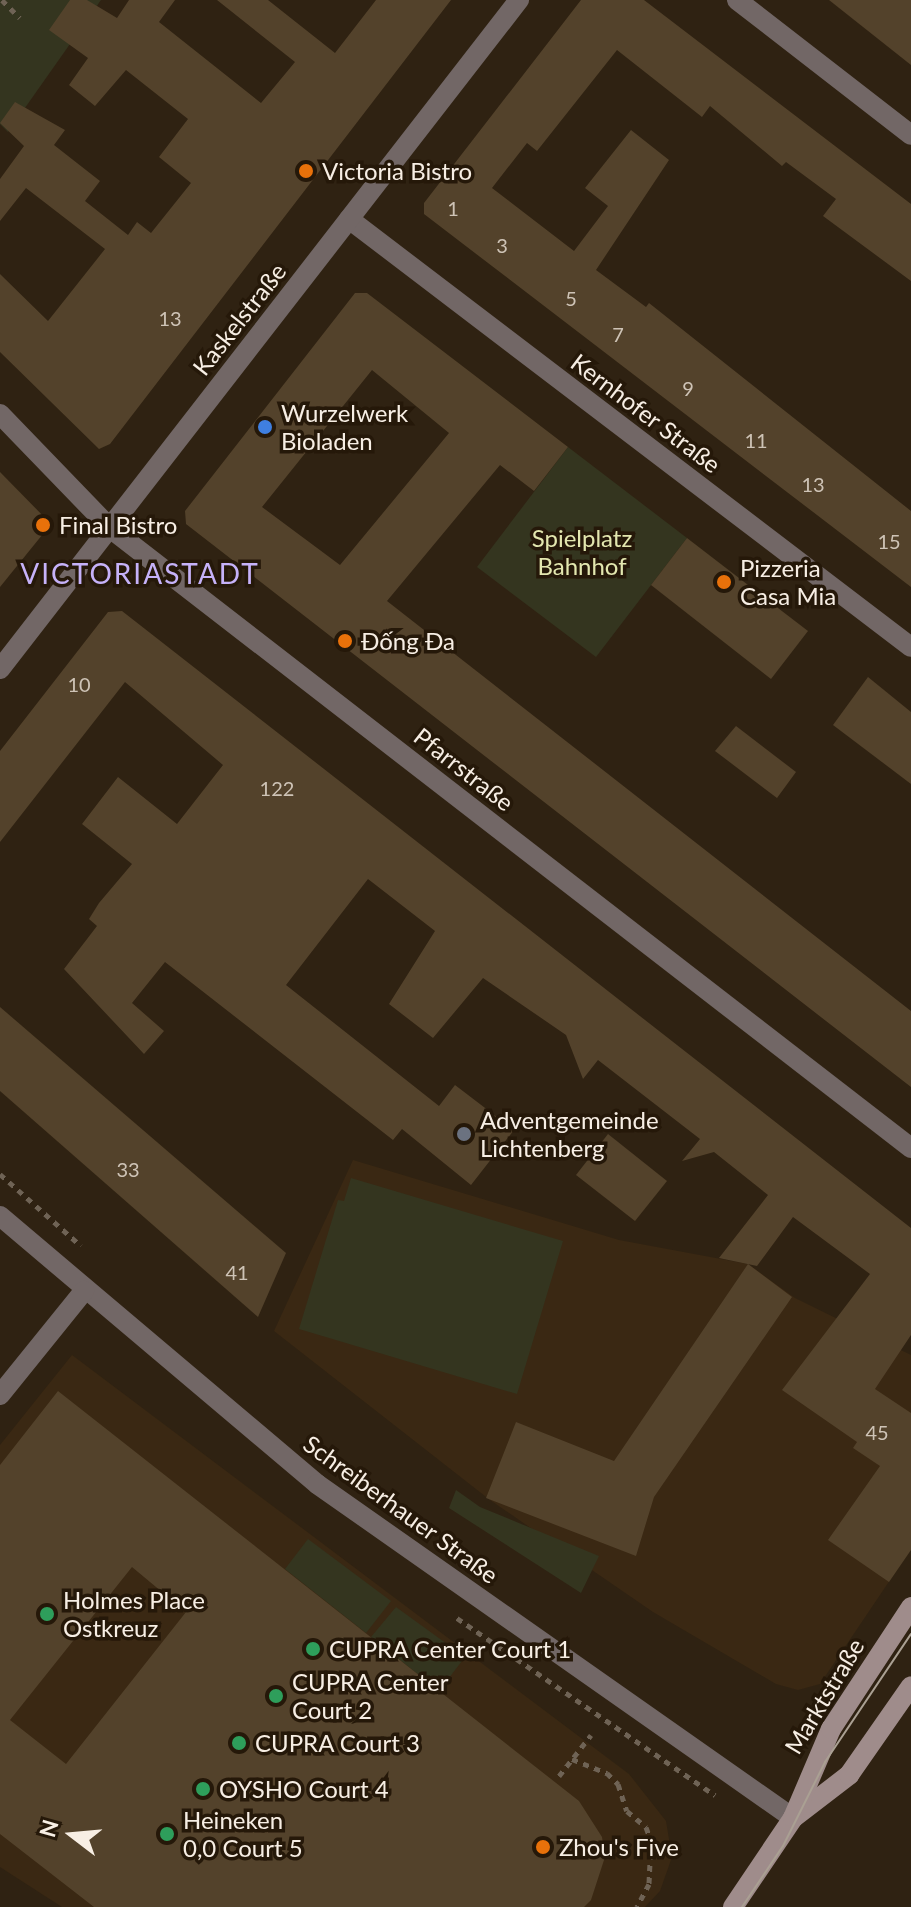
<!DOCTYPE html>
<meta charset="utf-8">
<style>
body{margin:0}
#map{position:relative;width:911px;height:1907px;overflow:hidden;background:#2f2212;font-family:Lato,sans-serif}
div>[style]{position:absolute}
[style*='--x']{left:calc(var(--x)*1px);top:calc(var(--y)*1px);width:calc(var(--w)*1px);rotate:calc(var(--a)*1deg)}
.built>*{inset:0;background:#3a2813}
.green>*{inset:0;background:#34351f}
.building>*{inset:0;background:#53422b}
.path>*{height:5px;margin-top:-2.5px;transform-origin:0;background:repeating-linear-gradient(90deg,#6f6355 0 6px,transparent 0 12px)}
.minor>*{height:20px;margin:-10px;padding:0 10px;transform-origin:10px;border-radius:10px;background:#726766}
.secondary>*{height:20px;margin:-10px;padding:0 10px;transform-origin:10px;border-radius:10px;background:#9f8c8b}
.tram>*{height:2px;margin:-1px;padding:0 1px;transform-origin:1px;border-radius:1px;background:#aaa093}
.dots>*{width:22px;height:22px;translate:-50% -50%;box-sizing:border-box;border:4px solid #251809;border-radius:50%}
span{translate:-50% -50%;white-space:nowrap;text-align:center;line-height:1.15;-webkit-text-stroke:7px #251809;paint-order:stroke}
.number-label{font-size:20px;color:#cec3b6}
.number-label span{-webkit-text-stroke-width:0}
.poi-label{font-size:24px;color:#f7eee4}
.left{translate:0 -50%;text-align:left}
.street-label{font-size:24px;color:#f7eee4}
.park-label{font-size:24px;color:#e3e7af}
.quarter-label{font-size:28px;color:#c6b2f9;letter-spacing:2px}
.north{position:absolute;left:32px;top:1795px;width:80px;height:80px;-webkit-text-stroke:6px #251809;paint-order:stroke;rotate:286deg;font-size:22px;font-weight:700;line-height:32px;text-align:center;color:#f7eee4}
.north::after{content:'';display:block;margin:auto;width:28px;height:36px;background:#f7eee4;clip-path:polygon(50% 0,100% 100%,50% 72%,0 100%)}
</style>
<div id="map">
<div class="built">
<div style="clip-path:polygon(353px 1160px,619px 1240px,748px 1264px,795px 1298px,911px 1355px,911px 1549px,820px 1684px,798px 1690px,776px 1684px,653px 1612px,490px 1500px,274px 1331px)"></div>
<div style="clip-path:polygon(72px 1355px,629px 1774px,666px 1821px,672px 1857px,660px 1891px,645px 1907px,62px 1907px,0 1867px,0 1445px)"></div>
</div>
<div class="green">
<div style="clip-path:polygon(0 0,101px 0,8px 132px,0 124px)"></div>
<div style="clip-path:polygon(568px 447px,687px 538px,596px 657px,477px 567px)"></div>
<div style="clip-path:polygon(351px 1178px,563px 1241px,517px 1394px,299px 1329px,338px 1200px,344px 1201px)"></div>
<div style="clip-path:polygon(456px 1490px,480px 1507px,599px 1556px,581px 1593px,449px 1508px)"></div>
<div style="clip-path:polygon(308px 1539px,391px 1601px,366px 1633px,285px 1569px)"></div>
<div style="clip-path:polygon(396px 1607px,465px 1657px,439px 1691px,371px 1637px)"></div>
</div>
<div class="building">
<div style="clip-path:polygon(70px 0,87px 0,117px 18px,129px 0,175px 0,159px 22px,261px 103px,295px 62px,217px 0,268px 0,335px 53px,376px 0,451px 0,110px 444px,99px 449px,0 352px,0 274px,48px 321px,105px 249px,26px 188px,0 221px,0 179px,24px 146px,0 123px,15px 102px,65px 130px,54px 145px,100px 181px,85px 201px,128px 235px,137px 222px,151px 233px,191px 183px,159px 157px,188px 119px,126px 70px,95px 106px,69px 85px,88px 58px,49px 30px)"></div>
<div style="clip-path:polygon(581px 0,644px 0,911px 204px,911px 281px,823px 216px,836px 199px,786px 162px,782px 166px,710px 106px,702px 117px,617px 50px,537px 151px,527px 143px,492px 188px,574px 251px,608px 206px,585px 188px,631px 130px,669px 160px,596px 270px,646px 307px,649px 303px,911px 511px,911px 587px,424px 214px,424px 203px)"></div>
<div style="clip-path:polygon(829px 0,911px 0,911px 65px,858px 23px)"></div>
<div style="clip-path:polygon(evenodd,355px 293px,367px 293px,568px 447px,534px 491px,500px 465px,387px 601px,911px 1011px,911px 1087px,186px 524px,185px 511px,355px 293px,372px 370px,449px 433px,340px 565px,262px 507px,372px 370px)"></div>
<div style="clip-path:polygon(0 472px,51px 524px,0 587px)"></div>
<div style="clip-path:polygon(687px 538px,808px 631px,771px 679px,651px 585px)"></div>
<div style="clip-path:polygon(122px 611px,911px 1228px,911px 1335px,875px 1389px,911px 1413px,911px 1550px,889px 1582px,828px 1540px,880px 1466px,853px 1448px,857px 1442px,782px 1390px,870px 1274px,793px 1217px,757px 1266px,719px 1258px,768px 1195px,714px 1152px,682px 1161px,700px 1139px,598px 1060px,583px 1079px,566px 1035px,483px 978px,433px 1038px,389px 1004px,435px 931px,368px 879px,286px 985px,439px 1106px,455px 1085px,514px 1130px,471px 1185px,402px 1129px,393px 1140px,165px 962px,132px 1003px,164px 1031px,144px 1054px,64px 969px,97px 926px,89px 919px,99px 903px,132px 864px,82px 824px,118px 777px,177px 824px,223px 765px,125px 682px,0 842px,0 751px,108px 612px)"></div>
<div style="clip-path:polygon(868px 677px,911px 712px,911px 784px,833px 725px)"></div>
<div style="clip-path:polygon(736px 726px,796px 772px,777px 798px,715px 751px)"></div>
<div style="clip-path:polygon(0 1007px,286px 1253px,258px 1317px,0 1091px)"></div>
<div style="clip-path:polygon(608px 1134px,667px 1181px,635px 1221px,576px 1175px)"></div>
<div style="clip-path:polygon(748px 1264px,792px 1297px,654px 1497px,636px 1556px,486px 1498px,516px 1422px,614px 1461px)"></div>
<div style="clip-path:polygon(evenodd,58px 1391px,579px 1801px,602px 1837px,605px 1857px,591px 1900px,584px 1907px,94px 1907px,0 1834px,0 1465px,58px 1391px,132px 1567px,186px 1612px,66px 1764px,10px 1720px,132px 1567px)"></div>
</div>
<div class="path">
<div style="--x:2;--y:0;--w:25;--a:45"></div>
<div style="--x:0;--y:1174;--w:108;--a:41.6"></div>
<div style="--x:324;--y:1452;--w:98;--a:35.5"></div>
<div style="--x:457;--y:1618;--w:313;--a:34.5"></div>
<div style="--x:572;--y:1759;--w:38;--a:22"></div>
<div style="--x:607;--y:1773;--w:16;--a:45"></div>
<div style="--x:618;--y:1784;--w:28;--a:72"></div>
<div style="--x:627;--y:1811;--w:25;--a:40"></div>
<div style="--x:646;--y:1827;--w:15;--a:70"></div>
<div style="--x:651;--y:1841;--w:43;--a:92.7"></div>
<div style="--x:649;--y:1884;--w:26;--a:118"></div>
<div style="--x:559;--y:1776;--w:52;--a:-52"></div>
</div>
<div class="minor">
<div style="--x:737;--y:0;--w:220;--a:37.8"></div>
<div style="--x:349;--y:219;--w:706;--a:37.29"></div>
<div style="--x:0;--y:414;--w:158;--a:46"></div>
<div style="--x:110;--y:528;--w:1013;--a:37.74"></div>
<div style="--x:0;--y:669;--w:847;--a:-52.2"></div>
<div style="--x:0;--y:1216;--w:415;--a:40.2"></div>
<div style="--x:317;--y:1484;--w:581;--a:35.06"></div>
<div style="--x:0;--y:1395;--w:134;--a:-51.1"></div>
</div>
<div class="secondary">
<div style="--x:793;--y:1818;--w:71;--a:-37.5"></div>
<div style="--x:849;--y:1775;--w:108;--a:-55.1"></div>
<div style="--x:733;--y:1907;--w:107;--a:-56"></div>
<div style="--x:793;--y:1818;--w:97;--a:-66.9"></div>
<div style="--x:831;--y:1729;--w:146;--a:-56.7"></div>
</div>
<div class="tram">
<div style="--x:742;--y:1907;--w:73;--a:-56.1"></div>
<div style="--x:783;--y:1846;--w:94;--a:-63.4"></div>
<div style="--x:825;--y:1762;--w:154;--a:-56.1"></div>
</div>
<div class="dots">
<div style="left:306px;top:171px;background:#e8710a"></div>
<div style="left:265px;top:427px;background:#3f7fe0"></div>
<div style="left:43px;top:525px;background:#e8710a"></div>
<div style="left:724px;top:582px;background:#e8710a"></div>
<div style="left:345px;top:641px;background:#e8710a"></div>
<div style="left:464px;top:1134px;background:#6b7280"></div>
<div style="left:47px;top:1614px;background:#2e9e5b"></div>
<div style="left:313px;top:1649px;background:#2e9e5b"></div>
<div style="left:276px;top:1696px;background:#2e9e5b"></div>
<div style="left:239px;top:1743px;background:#2e9e5b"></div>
<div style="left:203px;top:1789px;background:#2e9e5b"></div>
<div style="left:167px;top:1834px;background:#2e9e5b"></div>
<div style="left:543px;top:1847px;background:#e8710a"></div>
</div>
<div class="number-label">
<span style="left:453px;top:208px">1</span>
<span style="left:502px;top:245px">3</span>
<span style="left:571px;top:298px">5</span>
<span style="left:170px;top:318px">13</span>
<span style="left:618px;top:334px">7</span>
<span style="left:688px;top:388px">9</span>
<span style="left:756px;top:440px">11</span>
<span style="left:813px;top:484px">13</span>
<span style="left:889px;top:541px">15</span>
<span style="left:79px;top:684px">10</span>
<span style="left:277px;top:788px">122</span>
<span style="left:128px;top:1169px">33</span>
<span style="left:237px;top:1272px">41</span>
<span style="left:877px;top:1432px">45</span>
</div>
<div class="poi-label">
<span class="left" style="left:322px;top:171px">Victoria Bistro</span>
<span class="left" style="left:281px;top:427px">Wurzelwerk<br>Bioladen</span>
<span class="left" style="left:59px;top:525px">Final Bistro</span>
<span class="left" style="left:740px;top:582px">Pizzeria<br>Casa Mia</span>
<span class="left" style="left:361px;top:641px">Đống Đa</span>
<span class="left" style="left:480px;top:1134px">Adventgemeinde<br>Lichtenberg</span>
<span class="left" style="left:63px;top:1614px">Holmes Place<br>Ostkreuz</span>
<span class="left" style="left:329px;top:1649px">CUPRA Center Court 1</span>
<span class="left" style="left:292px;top:1696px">CUPRA Center<br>Court 2</span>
<span class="left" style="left:255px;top:1743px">CUPRA Court 3</span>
<span class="left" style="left:219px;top:1789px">OYSHO Court 4</span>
<span class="left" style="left:183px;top:1834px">Heineken<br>0,0 Court 5</span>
<span class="left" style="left:559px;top:1847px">Zhou's Five</span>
</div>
<div class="street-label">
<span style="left:239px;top:319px;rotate:-52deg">Kaskelstraße</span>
<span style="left:646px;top:413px;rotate:37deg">Kernhofer Straße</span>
<span style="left:464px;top:769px;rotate:38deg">Pfarrstraße</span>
<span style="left:401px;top:1509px;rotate:36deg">Schreiberhauer Straße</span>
<span style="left:824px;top:1696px;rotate:-59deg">Marktstraße</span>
</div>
<div class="park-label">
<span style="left:582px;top:552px">Spielplatz<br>Bahnhof</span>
</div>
<div class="quarter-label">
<span style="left:140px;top:573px">VICTORIASTADT</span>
</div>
<div class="north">N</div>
</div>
